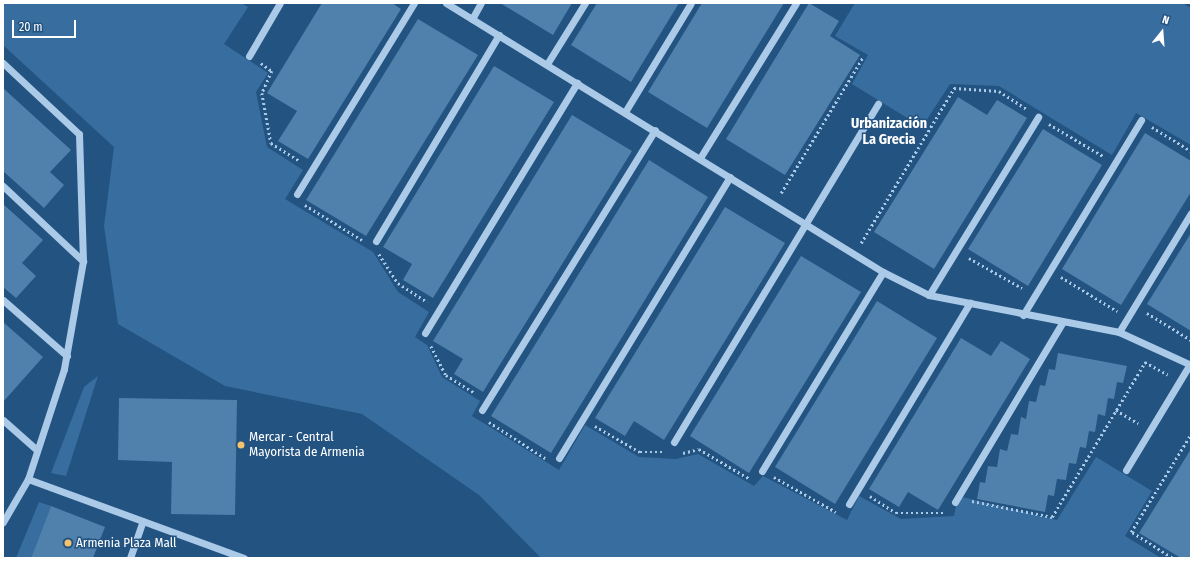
<!DOCTYPE html>
<meta charset="utf-8">
<style>
body{margin:0}
#map{position:relative;width:1194px;height:561px;overflow:hidden;background:#235381;font-family:"Fira Sans Condensed",sans-serif}
div>[style]{position:absolute}
[style*='--x']{left:calc(var(--x)*1px);top:calc(var(--y)*1px);width:calc(var(--w)*1px);rotate:calc(var(--a)*1deg)}
.green>*{inset:0;background:#386e9f}
.building>*{inset:0;background:#5080ac}
.path>*{height:2.5px;margin-top:-1.25px;transform-origin:0;background:repeating-linear-gradient(90deg,#abcae7 0 2px,transparent 0 5px)}
.minor>*{height:7px;margin:-3.5px;padding:0 3.5px;transform-origin:3.5px;border-radius:3.5px;background:#abcae7}
.dots>*{width:11px;height:11px;translate:-50% -50%;box-sizing:border-box;border:2px solid #235381;border-radius:50%}
span{translate:-50% -50%;white-space:nowrap;text-align:center;line-height:1.15;-webkit-text-stroke:3px #235381;paint-order:stroke}
.poi-label{font-size:13px;color:#fff}
.left{translate:0 -50%;text-align:left}
.neighbourhood-label{font-size:14px;color:#fff;font-weight:700}
.frame{position:absolute;inset:0;border:4px solid #fff;pointer-events:none}
.north{position:absolute;left:1142px;top:12px;width:40px;height:40px;-webkit-text-stroke:3px #235381;paint-order:stroke;rotate:17deg;font-size:11px;font-weight:700;line-height:16px;text-align:center;color:#fff}
.north::after{content:'';display:block;margin:auto;width:14px;height:18px;background:#fff;clip-path:polygon(50% 0,100% 100%,50% 72%,0 100%)}
.scale{position:absolute;left:12px;top:20px;width:64px;height:18px;box-sizing:border-box;border:2px solid #fff;border-top:0;padding-left:5px;font-size:12px;line-height:14px;white-space:nowrap;color:#fff;-webkit-text-stroke:3px #235381;paint-order:stroke}
</style>
<div id="map">
<div class="green">
<div style="clip-path:polygon(3px 3px,241px 3px,248px 7px,224px 44px,268px 73px,256px 92px,267px 147px,303px 170px,285px 199px,373px 252px,398px 292px,429px 312px,415px 337px,427px 345px,442px 377px,480px 401px,472px 416px,559px 470px,585px 425px,639px 457px,676px 459px,698px 454px,754px 486px,763px 476px,847px 520px,859px 496px,901px 519px,954px 516px,958px 496px,1057px 520px,1096px 457px,1152px 491px,1125px 536px,1161px 558px,541px 558px,479px 495px,362px 414px,225px 386px,118px 324px,104px 226px,114px 147px,3px 45px)"></div>
<div style="clip-path:polygon(855px 3px,1182px 3px,1191px 8px,1191px 145px,1136px 113px,1112px 155px,999px 86px,950px 84px,922px 127px,852px 84px,868px 55px,835px 36px)"></div>
<div style="clip-path:polygon(98px 376px,66px 476px,51px 473px,84px 387px)"></div>
<div style="clip-path:polygon(39px 502px,51px 506px,31px 558px,16px 558px)"></div>
</div>
<div class="building">
<div style="clip-path:polygon(322px 3px,392px 3px,401px 9px,308px 159px,278px 141px,297px 111px,267px 93px)"></div>
<div style="clip-path:polygon(500px 3px,572px 3px,553px 35px)"></div>
<div style="clip-path:polygon(597px 3px,679px 3px,631px 82px,571px 45px)"></div>
<div style="clip-path:polygon(702px 3px,784px 3px,707px 128px,648px 92px)"></div>
<div style="clip-path:polygon(809px 3px,839px 21px,830px 36px,860px 55px,785px 175px,726px 139px)"></div>
<div style="clip-path:polygon(418px 19px,478px 55px,366px 236px,306px 200px)"></div>
<div style="clip-path:polygon(494px 66px,554px 102px,433px 298px,403px 280px,412px 264px,383px 247px)"></div>
<div style="clip-path:polygon(3px 88px,71px 150px,50px 172px,64px 185px,44px 208px,3px 171px)"></div>
<div style="clip-path:polygon(958px 97px,987px 115px,997px 100px,1027px 118px,934px 269px,874px 232px)"></div>
<div style="clip-path:polygon(572px 115px,632px 151px,483px 392px,454px 374px,463px 359px,433px 341px)"></div>
<div style="clip-path:polygon(1043px 129px,1102px 165px,1028px 286px,968px 249px)"></div>
<div style="clip-path:polygon(1145px 133px,1191px 161px,1191px 192px,1121px 305px,1062px 269px)"></div>
<div style="clip-path:polygon(649px 160px,708px 197px,551px 453px,491px 416px)"></div>
<div style="clip-path:polygon(3px 204px,43px 240px,22px 263px,36px 276px,16px 298px,3px 287px)"></div>
<div style="clip-path:polygon(725px 207px,785px 243px,664px 440px,634px 421px,625px 436px,595px 418px)"></div>
<div style="clip-path:polygon(1191px 233px,1191px 331px,1147px 304px)"></div>
<div style="clip-path:polygon(801px 256px,861px 292px,749px 473px,690px 436px)"></div>
<div style="clip-path:polygon(877px 301px,937px 338px,835px 504px,775px 467px)"></div>
<div style="clip-path:polygon(3px 322px,43px 357px,3px 402px)"></div>
<div style="clip-path:polygon(961px 338px,991px 356px,1001px 341px,1030px 359px,938px 510px,908px 492px,899px 507px,869px 489px)"></div>
<div style="clip-path:polygon(1058px 353px,1127px 366px,1123px 383px,1117px 382px,1114px 399px,1108px 398px,1105px 416px,1098px 414px,1095px 432px,1089px 431px,1086px 448px,1080px 447px,1076px 464px,1069px 463px,1066px 480px,1057px 479px,1054px 496px,1048px 495px,1045px 512px,977px 499px,980px 482px,985px 483px,988px 466px,997px 467px,1000px 449px,1007px 451px,1011px 434px,1018px 435px,1021px 417px,1026px 419px,1029px 401px,1036px 402px,1040px 385px,1045px 386px,1049px 369px,1055px 370px)"></div>
<div style="clip-path:polygon(119px 398px,237px 400px,235px 515px,171px 514px,172px 462px,118px 460px)"></div>
<div style="clip-path:polygon(1191px 449px,1191px 558px,1181px 558px,1139px 533px)"></div>
<div style="clip-path:polygon(51px 506px,105px 527px,93px 558px,31px 558px)"></div>
</div>
<div class="path">
<div style="--x:261;--y:63;--w:14;--a:36"></div>
<div style="--x:272;--y:71;--w:24;--a:114"></div>
<div style="--x:262;--y:93;--w:51;--a:79.8"></div>
<div style="--x:271;--y:143;--w:34;--a:32"></div>
<div style="--x:1049;--y:124;--w:63;--a:30.7"></div>
<div style="--x:1152;--y:127;--w:46;--a:31.6"></div>
<div style="--x:781;--y:193;--w:159;--a:-58.9"></div>
<div style="--x:305;--y:205;--w:67;--a:31.6"></div>
<div style="--x:861;--y:243;--w:181;--a:-59"></div>
<div style="--x:954;--y:88;--w:45;--a:3.8"></div>
<div style="--x:999;--y:91;--w:33;--a:33"></div>
<div style="--x:379;--y:254;--w:35;--a:57"></div>
<div style="--x:398;--y:283;--w:35;--a:33"></div>
<div style="--x:969;--y:258;--w:61;--a:29.5"></div>
<div style="--x:1061;--y:277;--w:66;--a:31.3"></div>
<div style="--x:1147;--y:313;--w:52;--a:31.5"></div>
<div style="--x:431;--y:346;--w:33;--a:63"></div>
<div style="--x:446;--y:375;--w:34;--a:32"></div>
<div style="--x:1116;--y:410;--w:26;--a:31"></div>
<div style="--x:489;--y:422;--w:67;--a:32.7"></div>
<div style="--x:595;--y:426;--w:52;--a:30"></div>
<div style="--x:640;--y:452;--w:23;--a:0"></div>
<div style="--x:683;--y:453;--w:16;--a:-14"></div>
<div style="--x:699;--y:449;--w:59;--a:30.5"></div>
<div style="--x:774;--y:477;--w:71;--a:29.4"></div>
<div style="--x:870;--y:496;--w:31;--a:33"></div>
<div style="--x:896;--y:513;--w:50;--a:0"></div>
<div style="--x:972;--y:501;--w:82;--a:11.3"></div>
<div style="--x:1052;--y:517;--w:181;--a:-59"></div>
<div style="--x:1145;--y:362;--w:26;--a:29"></div>
<div style="--x:1172;--y:558;--w:49;--a:-147.6"></div>
<div style="--x:1131;--y:532;--w:115;--a:-58.5"></div>
</div>
<div class="minor">
<div style="--x:446;--y:3;--w:513;--a:31.61"></div>
<div style="--x:883;--y:272;--w:51;--a:26.6"></div>
<div style="--x:929;--y:295;--w:194;--a:11"></div>
<div style="--x:1119;--y:332;--w:79;--a:24.6"></div>
<div style="--x:472;--y:19;--w:18;--a:-61"></div>
<div style="--x:249;--y:56;--w:61;--a:-59.7"></div>
<div style="--x:3;--y:63;--w:104;--a:43.1"></div>
<div style="--x:79;--y:134;--w:127;--a:88.2"></div>
<div style="--x:547;--y:64;--w:72;--a:-58.1"></div>
<div style="--x:625;--y:112;--w:127;--a:-58.8"></div>
<div style="--x:700;--y:158;--w:182;--a:-58.2"></div>
<div style="--x:3;--y:186;--w:110;--a:43.2"></div>
<div style="--x:83;--y:261;--w:110;--a:100"></div>
<div style="--x:64;--y:369;--w:116;--a:108.1"></div>
<div style="--x:28;--y:479;--w:50;--a:120.2"></div>
<div style="--x:297;--y:194;--w:224;--a:-58.5"></div>
<div style="--x:376;--y:241;--w:240;--a:-59.2"></div>
<div style="--x:929;--y:295;--w:209;--a:-58.5"></div>
<div style="--x:3;--y:300;--w:85;--a:41.2"></div>
<div style="--x:1023;--y:315;--w:228;--a:-58.8"></div>
<div style="--x:1119;--y:332;--w:139;--a:-58.8"></div>
<div style="--x:425;--y:333;--w:293;--a:-58.7"></div>
<div style="--x:482;--y:410;--w:329;--a:-58.3"></div>
<div style="--x:3;--y:420;--w:45;--a:41.4"></div>
<div style="--x:674;--y:442;--w:395;--a:-58.9"></div>
<div style="--x:559;--y:458;--w:329;--a:-58.7"></div>
<div style="--x:1126;--y:470;--w:124;--a:-58.9"></div>
<div style="--x:762;--y:471;--w:233;--a:-58.7"></div>
<div style="--x:28;--y:479;--w:230;--a:20.1"></div>
<div style="--x:955;--y:502;--w:209;--a:-59.1"></div>
<div style="--x:849;--y:504;--w:235;--a:-59"></div>
<div style="--x:130;--y:558;--w:39;--a:-71"></div>
</div>
<div class="dots">
<div style="left:241px;top:445px;background:#f2c26e"></div>
<div style="left:68px;top:543px;background:#f2c26e"></div>
</div>
<div class="poi-label">
<span class="left" style="left:249px;top:445px">Mercar - Central<br>Mayorista de Armenia</span>
<span class="left" style="left:76px;top:543px">Armenia Plaza Mall</span>
</div>
<div class="neighbourhood-label">
<span style="left:889px;top:132px">Urbanización<br>La Grecia</span>
</div>
<div class="frame"></div>
<div class="north">N</div>
<div class="scale">20 m</div>
</div>
